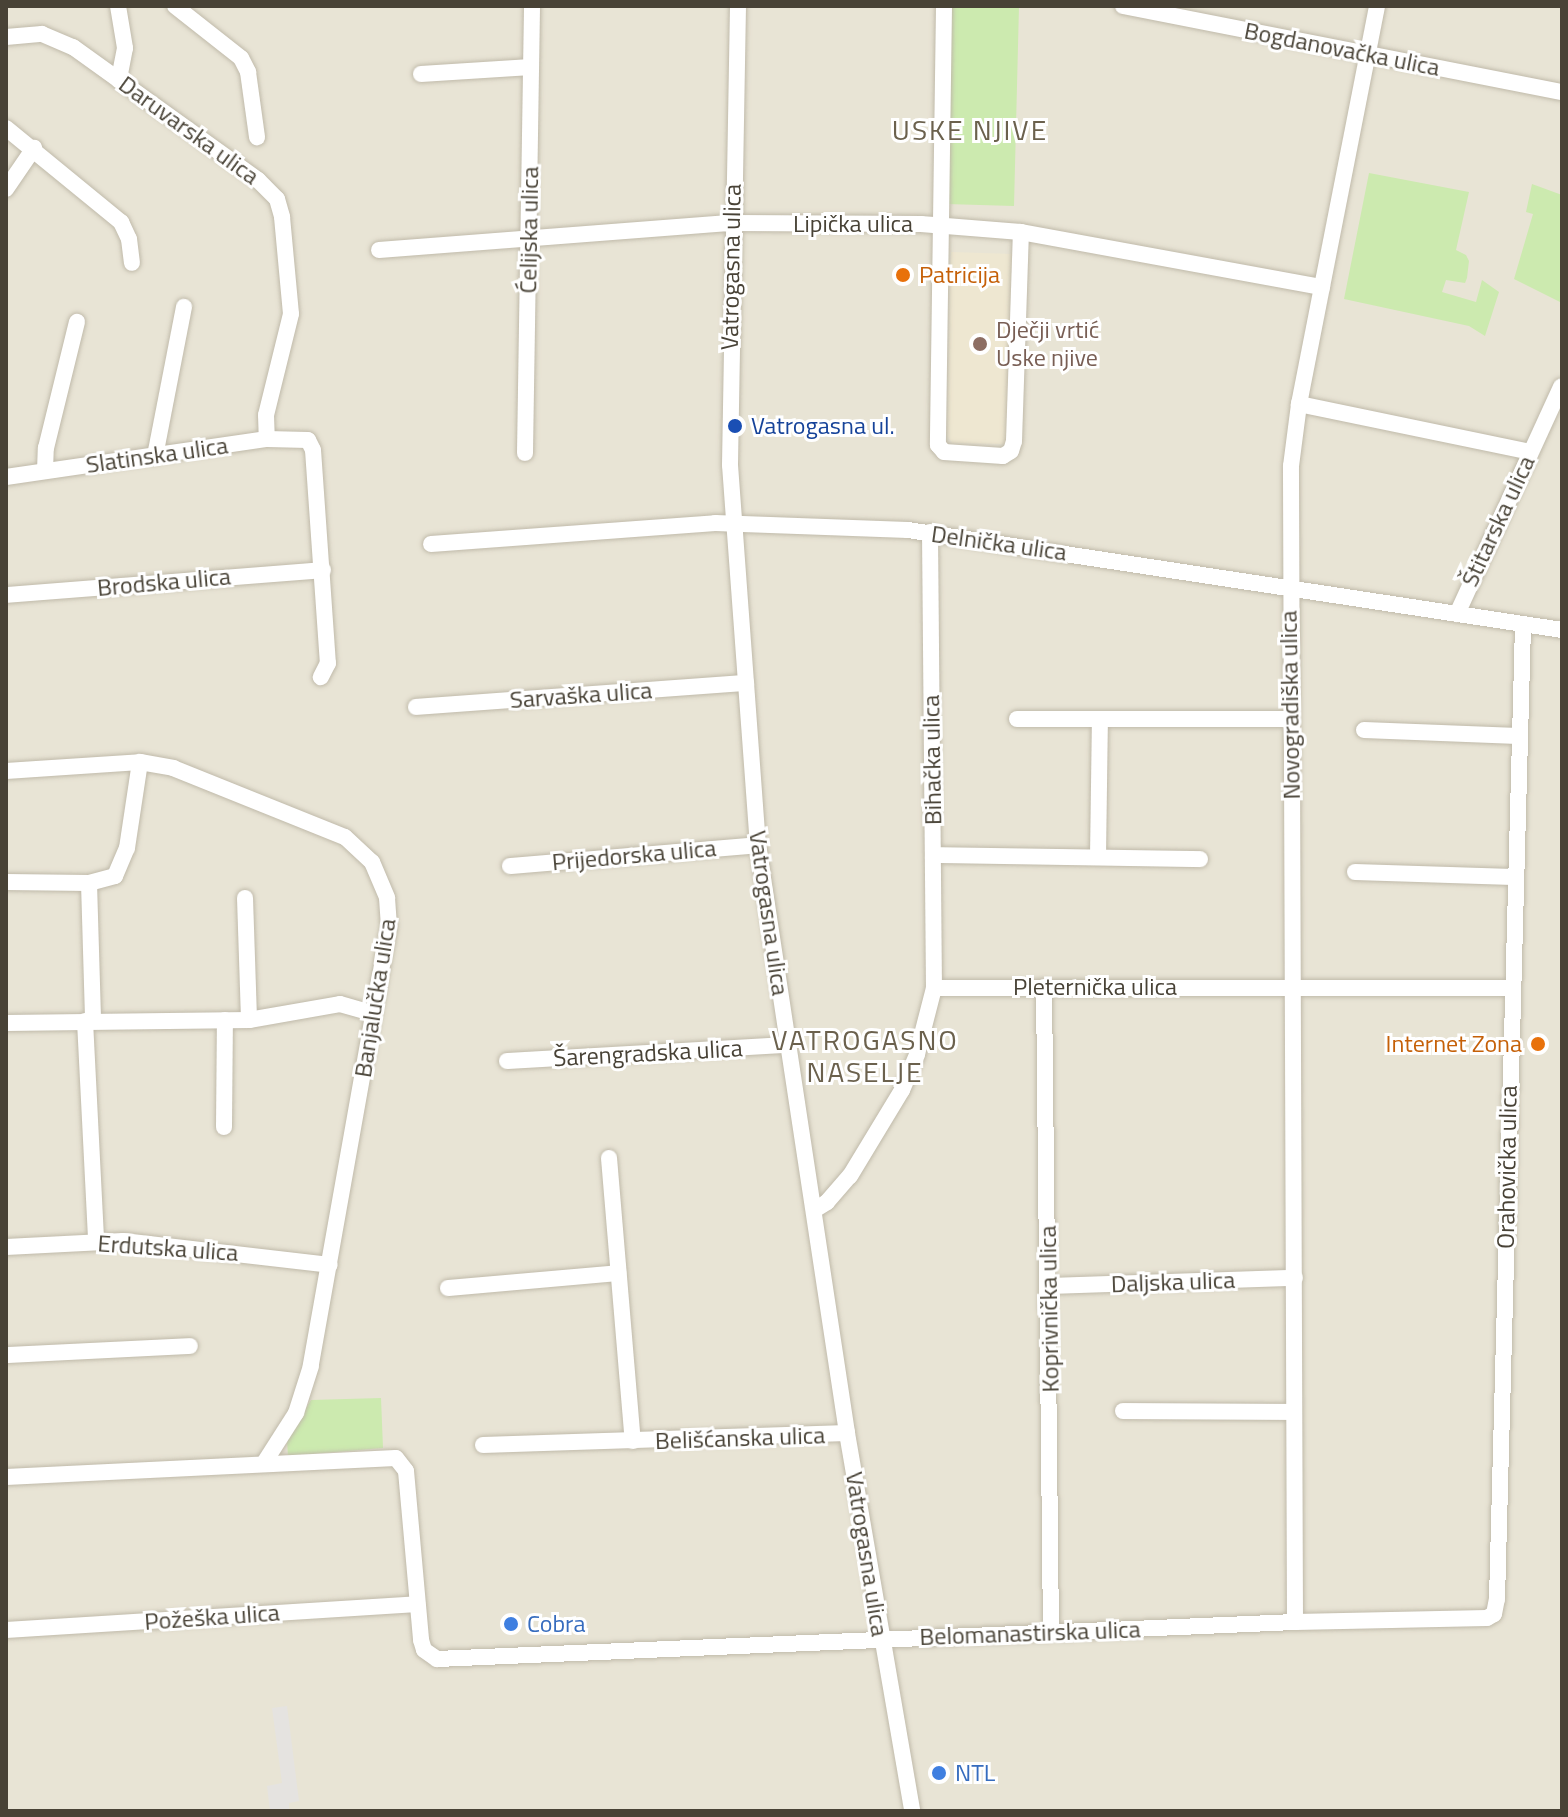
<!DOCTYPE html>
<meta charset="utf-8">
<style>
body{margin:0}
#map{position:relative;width:1568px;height:1817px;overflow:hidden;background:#f4f1e8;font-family:"Titillium Web",sans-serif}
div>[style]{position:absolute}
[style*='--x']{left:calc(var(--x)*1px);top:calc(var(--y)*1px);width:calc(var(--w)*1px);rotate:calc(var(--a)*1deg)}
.residential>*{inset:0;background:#e8e4d5}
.education>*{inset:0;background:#eee7d1}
.green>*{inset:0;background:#cceaaf}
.parking>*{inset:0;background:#e5e3e0}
.roads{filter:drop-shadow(0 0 2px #c0baaa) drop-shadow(0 0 2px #c0baaa)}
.street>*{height:16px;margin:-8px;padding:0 8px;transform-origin:8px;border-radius:8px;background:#fff}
.dots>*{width:22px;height:22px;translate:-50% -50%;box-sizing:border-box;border:4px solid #fff;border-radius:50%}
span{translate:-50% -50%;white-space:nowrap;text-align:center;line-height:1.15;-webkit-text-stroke:6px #fff;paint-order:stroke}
.street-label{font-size:24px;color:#484236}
.food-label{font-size:24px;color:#c56008}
.left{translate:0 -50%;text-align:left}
.right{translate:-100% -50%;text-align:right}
.education-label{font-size:24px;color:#785e54}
.transit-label{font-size:24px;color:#164399}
.shop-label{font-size:24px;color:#366cbe}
.quarter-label{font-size:28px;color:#6b614d;letter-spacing:2px}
.frame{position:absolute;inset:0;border:8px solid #484236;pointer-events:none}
</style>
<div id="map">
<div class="residential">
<div style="clip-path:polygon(6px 6px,1562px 6px,1562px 1811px,6px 1811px)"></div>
</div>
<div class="education">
<div style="clip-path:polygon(951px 252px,1013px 254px,1009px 436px,1005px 444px,952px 443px,947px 435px)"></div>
</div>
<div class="green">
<div style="clip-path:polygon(952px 6px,1019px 6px,1014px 206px,946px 204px)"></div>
<div style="clip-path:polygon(1369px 173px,1469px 192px,1456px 250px,1466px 255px,1469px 261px,1467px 278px,1465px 283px,1446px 280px,1442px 292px,1476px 302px,1482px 280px,1499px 292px,1485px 336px,1469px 326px,1344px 299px)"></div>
<div style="clip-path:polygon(1532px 184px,1562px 195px,1562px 303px,1514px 279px,1533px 214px,1526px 212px)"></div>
<div style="clip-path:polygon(381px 1398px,383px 1448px,288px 1456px,287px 1440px,311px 1400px)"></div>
</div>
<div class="parking">
<div style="clip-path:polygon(287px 1706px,299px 1801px,289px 1803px,289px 1809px,270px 1811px,267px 1786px,282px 1783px,272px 1708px)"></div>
</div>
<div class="roads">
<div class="street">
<div style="--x:118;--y:6;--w:43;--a:80.5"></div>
<div style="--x:125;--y:48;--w:33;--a:101"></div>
<div style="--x:175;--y:6;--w:84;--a:38.2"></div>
<div style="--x:241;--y:58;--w:16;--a:63"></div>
<div style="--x:248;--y:72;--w:66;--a:82.1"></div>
<div style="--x:738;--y:6;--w:459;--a:91"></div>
<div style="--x:730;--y:465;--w:381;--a:85.8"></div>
<div style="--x:758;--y:845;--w:595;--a:81.39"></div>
<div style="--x:847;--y:1433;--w:384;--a:80.2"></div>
<div style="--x:944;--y:6;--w:439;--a:90.8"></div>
<div style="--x:938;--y:445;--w:9;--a:49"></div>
<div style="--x:944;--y:452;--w:59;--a:3.9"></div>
<div style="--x:1003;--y:456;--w:9;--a:-32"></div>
<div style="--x:1011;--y:451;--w:10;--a:-73"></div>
<div style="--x:1014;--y:441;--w:209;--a:-88.1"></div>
<div style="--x:1123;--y:6;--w:447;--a:11.1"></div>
<div style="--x:6;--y:37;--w:36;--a:-5"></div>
<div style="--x:42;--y:34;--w:34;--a:23"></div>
<div style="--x:73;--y:47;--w:228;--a:35.7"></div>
<div style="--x:258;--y:180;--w:27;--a:45"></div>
<div style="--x:277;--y:199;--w:19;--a:74"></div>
<div style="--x:282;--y:217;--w:97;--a:84.7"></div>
<div style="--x:291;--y:314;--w:104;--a:103.9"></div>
<div style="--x:266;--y:415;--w:24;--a:88"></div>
<div style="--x:421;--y:74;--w:110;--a:-3.6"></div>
<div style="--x:6;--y:128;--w:149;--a:39.3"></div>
<div style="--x:121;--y:222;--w:19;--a:65"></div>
<div style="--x:129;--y:239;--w:24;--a:83"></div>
<div style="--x:6;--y:189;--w:50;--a:-55.7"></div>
<div style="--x:379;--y:250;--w:354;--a:-4.4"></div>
<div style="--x:732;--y:223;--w:189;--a:0.3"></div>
<div style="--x:921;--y:224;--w:100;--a:4.6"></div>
<div style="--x:1021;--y:232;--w:306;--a:10.4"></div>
<div style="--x:1299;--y:404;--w:236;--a:11.7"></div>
<div style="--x:525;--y:453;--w:447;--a:-89.1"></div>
<div style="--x:155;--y:456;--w:152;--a:-79"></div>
<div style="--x:45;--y:471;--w:23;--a:-88"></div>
<div style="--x:46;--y:448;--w:130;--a:-76.2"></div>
<div style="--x:6;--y:477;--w:264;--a:-8.3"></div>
<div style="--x:267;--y:439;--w:41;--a:1.4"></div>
<div style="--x:308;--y:440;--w:11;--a:63"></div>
<div style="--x:313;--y:450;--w:214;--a:86"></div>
<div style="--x:328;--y:663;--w:16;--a:117"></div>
<div style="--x:930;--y:532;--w:456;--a:89.5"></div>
<div style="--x:431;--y:544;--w:285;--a:-4.2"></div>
<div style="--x:715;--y:523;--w:193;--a:2.1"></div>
<div style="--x:908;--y:530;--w:662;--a:8.69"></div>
<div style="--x:6;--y:595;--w:318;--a:-4.5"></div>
<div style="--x:1457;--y:614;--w:250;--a:-65.4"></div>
<div style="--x:416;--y:707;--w:331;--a:-4.2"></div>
<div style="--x:1017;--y:719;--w:272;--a:0"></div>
<div style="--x:1364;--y:730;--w:154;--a:2.2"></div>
<div style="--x:6;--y:771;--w:134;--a:-3.8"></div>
<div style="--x:140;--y:762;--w:34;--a:10"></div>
<div style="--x:173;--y:768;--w:185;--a:21.9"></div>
<div style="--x:345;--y:837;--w:37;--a:43"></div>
<div style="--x:372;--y:862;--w:39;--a:67"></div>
<div style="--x:387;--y:898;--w:28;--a:86"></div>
<div style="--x:389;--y:926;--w:447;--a:100.1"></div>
<div style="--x:311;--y:1366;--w:49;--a:107.7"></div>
<div style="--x:296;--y:1413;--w:59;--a:122.6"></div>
<div style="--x:933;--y:855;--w:267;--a:0.9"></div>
<div style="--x:1098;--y:857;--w:138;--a:-89.2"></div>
<div style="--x:510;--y:866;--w:249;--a:-4.8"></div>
<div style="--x:1355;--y:872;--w:158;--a:1.8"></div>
<div style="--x:6;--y:882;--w:83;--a:0.7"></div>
<div style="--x:89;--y:883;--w:27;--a:-15"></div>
<div style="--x:115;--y:876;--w:30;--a:-67"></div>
<div style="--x:127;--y:848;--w:87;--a:-81.4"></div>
<div style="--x:89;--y:883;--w:138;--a:88.3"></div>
<div style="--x:245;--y:898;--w:122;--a:88.1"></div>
<div style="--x:1044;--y:987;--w:645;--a:89.38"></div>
<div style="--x:85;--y:1021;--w:220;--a:87.1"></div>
<div style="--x:6;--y:1023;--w:243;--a:-0.7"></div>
<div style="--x:249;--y:1020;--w:92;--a:-10"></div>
<div style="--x:340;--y:1004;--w:35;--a:16"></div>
<div style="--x:507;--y:1061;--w:281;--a:-3.3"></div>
<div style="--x:224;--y:1127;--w:107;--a:-89.5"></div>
<div style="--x:609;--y:1158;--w:284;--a:85.2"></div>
<div style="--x:816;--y:1209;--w:13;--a:-32"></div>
<div style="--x:827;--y:1202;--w:35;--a:-49"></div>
<div style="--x:850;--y:1176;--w:100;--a:-58.8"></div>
<div style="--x:902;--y:1090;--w:39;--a:-67"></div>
<div style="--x:917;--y:1054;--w:68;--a:-75.6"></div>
<div style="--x:934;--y:988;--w:578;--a:0"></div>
<div style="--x:6;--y:1247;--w:117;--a:-2.9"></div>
<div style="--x:123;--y:1241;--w:208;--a:6.6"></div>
<div style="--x:1050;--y:1286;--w:245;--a:-1.9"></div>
<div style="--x:448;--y:1288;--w:171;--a:-5"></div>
<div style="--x:6;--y:1355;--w:184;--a:-2.8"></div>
<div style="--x:1123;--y:1411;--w:171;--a:0.3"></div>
<div style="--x:483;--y:1445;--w:364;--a:-1.9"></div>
<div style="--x:6;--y:1477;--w:390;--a:-2.8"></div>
<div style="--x:396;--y:1458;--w:16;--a:52"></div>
<div style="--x:406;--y:1471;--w:170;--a:84.9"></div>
<div style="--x:421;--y:1640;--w:10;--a:73"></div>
<div style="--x:424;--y:1650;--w:16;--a:35"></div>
<div style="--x:437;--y:1659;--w:859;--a:-2.47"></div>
<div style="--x:1295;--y:1622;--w:192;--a:-1.2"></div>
<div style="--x:1487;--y:1618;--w:8;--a:-30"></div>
<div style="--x:1494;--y:1614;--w:15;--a:-79"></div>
<div style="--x:1497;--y:1599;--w:975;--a:-88.47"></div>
<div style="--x:1295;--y:1622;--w:1156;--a:-90.2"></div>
<div style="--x:1291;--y:466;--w:63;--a:-82.6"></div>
<div style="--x:1299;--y:404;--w:406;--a:-78.9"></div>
<div style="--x:6;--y:1630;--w:412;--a:-3.6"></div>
</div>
</div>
<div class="dots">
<div style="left:903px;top:275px;background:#e8710a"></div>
<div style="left:980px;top:344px;background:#8d6e63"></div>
<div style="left:735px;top:426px;background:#1a4fb4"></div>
<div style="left:1538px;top:1044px;background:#e8710a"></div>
<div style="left:511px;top:1624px;background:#3f7fe0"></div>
<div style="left:939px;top:1773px;background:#3f7fe0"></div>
</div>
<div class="street-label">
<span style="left:1342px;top:49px;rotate:11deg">Bogdanovačka ulica</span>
<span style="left:189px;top:130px;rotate:36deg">Daruvarska ulica</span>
<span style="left:853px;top:224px">Lipička ulica</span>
<span style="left:529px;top:230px;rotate:-89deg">Ćelijska ulica</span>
<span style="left:731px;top:267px;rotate:-89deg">Vatrogasna ulica</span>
<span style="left:157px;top:455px;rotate:-8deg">Slatinska ulica</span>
<span style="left:1498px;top:521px;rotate:-65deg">Štitarska ulica</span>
<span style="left:999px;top:543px;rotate:8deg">Delnička ulica</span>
<span style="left:164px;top:582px;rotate:-5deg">Brodska ulica</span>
<span style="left:581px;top:695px;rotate:-4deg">Sarvaška ulica</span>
<span style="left:1290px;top:705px;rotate:-91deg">Novogradiška ulica</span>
<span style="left:932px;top:760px;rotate:-91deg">Bihačka ulica</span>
<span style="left:634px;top:855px;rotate:-5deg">Prijedorska ulica</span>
<span style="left:769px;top:913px;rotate:82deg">Vatrogasna ulica</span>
<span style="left:1095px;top:987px">Pleternička ulica</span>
<span style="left:375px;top:998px;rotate:-81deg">Banjalučka ulica</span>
<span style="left:648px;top:1053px;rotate:-3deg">Šarengradska ulica</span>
<span style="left:1507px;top:1167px;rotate:-89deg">Orahovička ulica</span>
<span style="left:168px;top:1248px;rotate:4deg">Erdutska ulica</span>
<span style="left:1173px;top:1282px;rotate:-2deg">Daljska ulica</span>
<span style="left:1049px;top:1309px;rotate:-91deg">Koprivnička ulica</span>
<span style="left:740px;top:1438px;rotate:-2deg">Belišćanska ulica</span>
<span style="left:867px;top:1554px;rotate:81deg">Vatrogasna ulica</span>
<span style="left:212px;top:1617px;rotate:-4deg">Požeška ulica</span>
<span style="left:1030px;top:1633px;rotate:-2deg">Belomanastirska ulica</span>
</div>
<div class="food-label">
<span class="left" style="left:919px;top:275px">Patricija</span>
<span class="right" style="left:1522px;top:1044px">Internet Zona</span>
</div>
<div class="education-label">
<span class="left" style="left:996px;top:344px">Dječji vrtić<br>Uske njive</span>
</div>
<div class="transit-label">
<span class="left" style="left:751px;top:426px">Vatrogasna ul.</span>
</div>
<div class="shop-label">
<span class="left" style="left:527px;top:1624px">Cobra</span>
<span class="left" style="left:955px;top:1773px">NTL</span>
</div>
<div class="quarter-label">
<span style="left:970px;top:130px">USKE NJIVE</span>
<span style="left:865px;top:1056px">VATROGASNO<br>NASELJE</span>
</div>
<div class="frame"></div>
</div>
